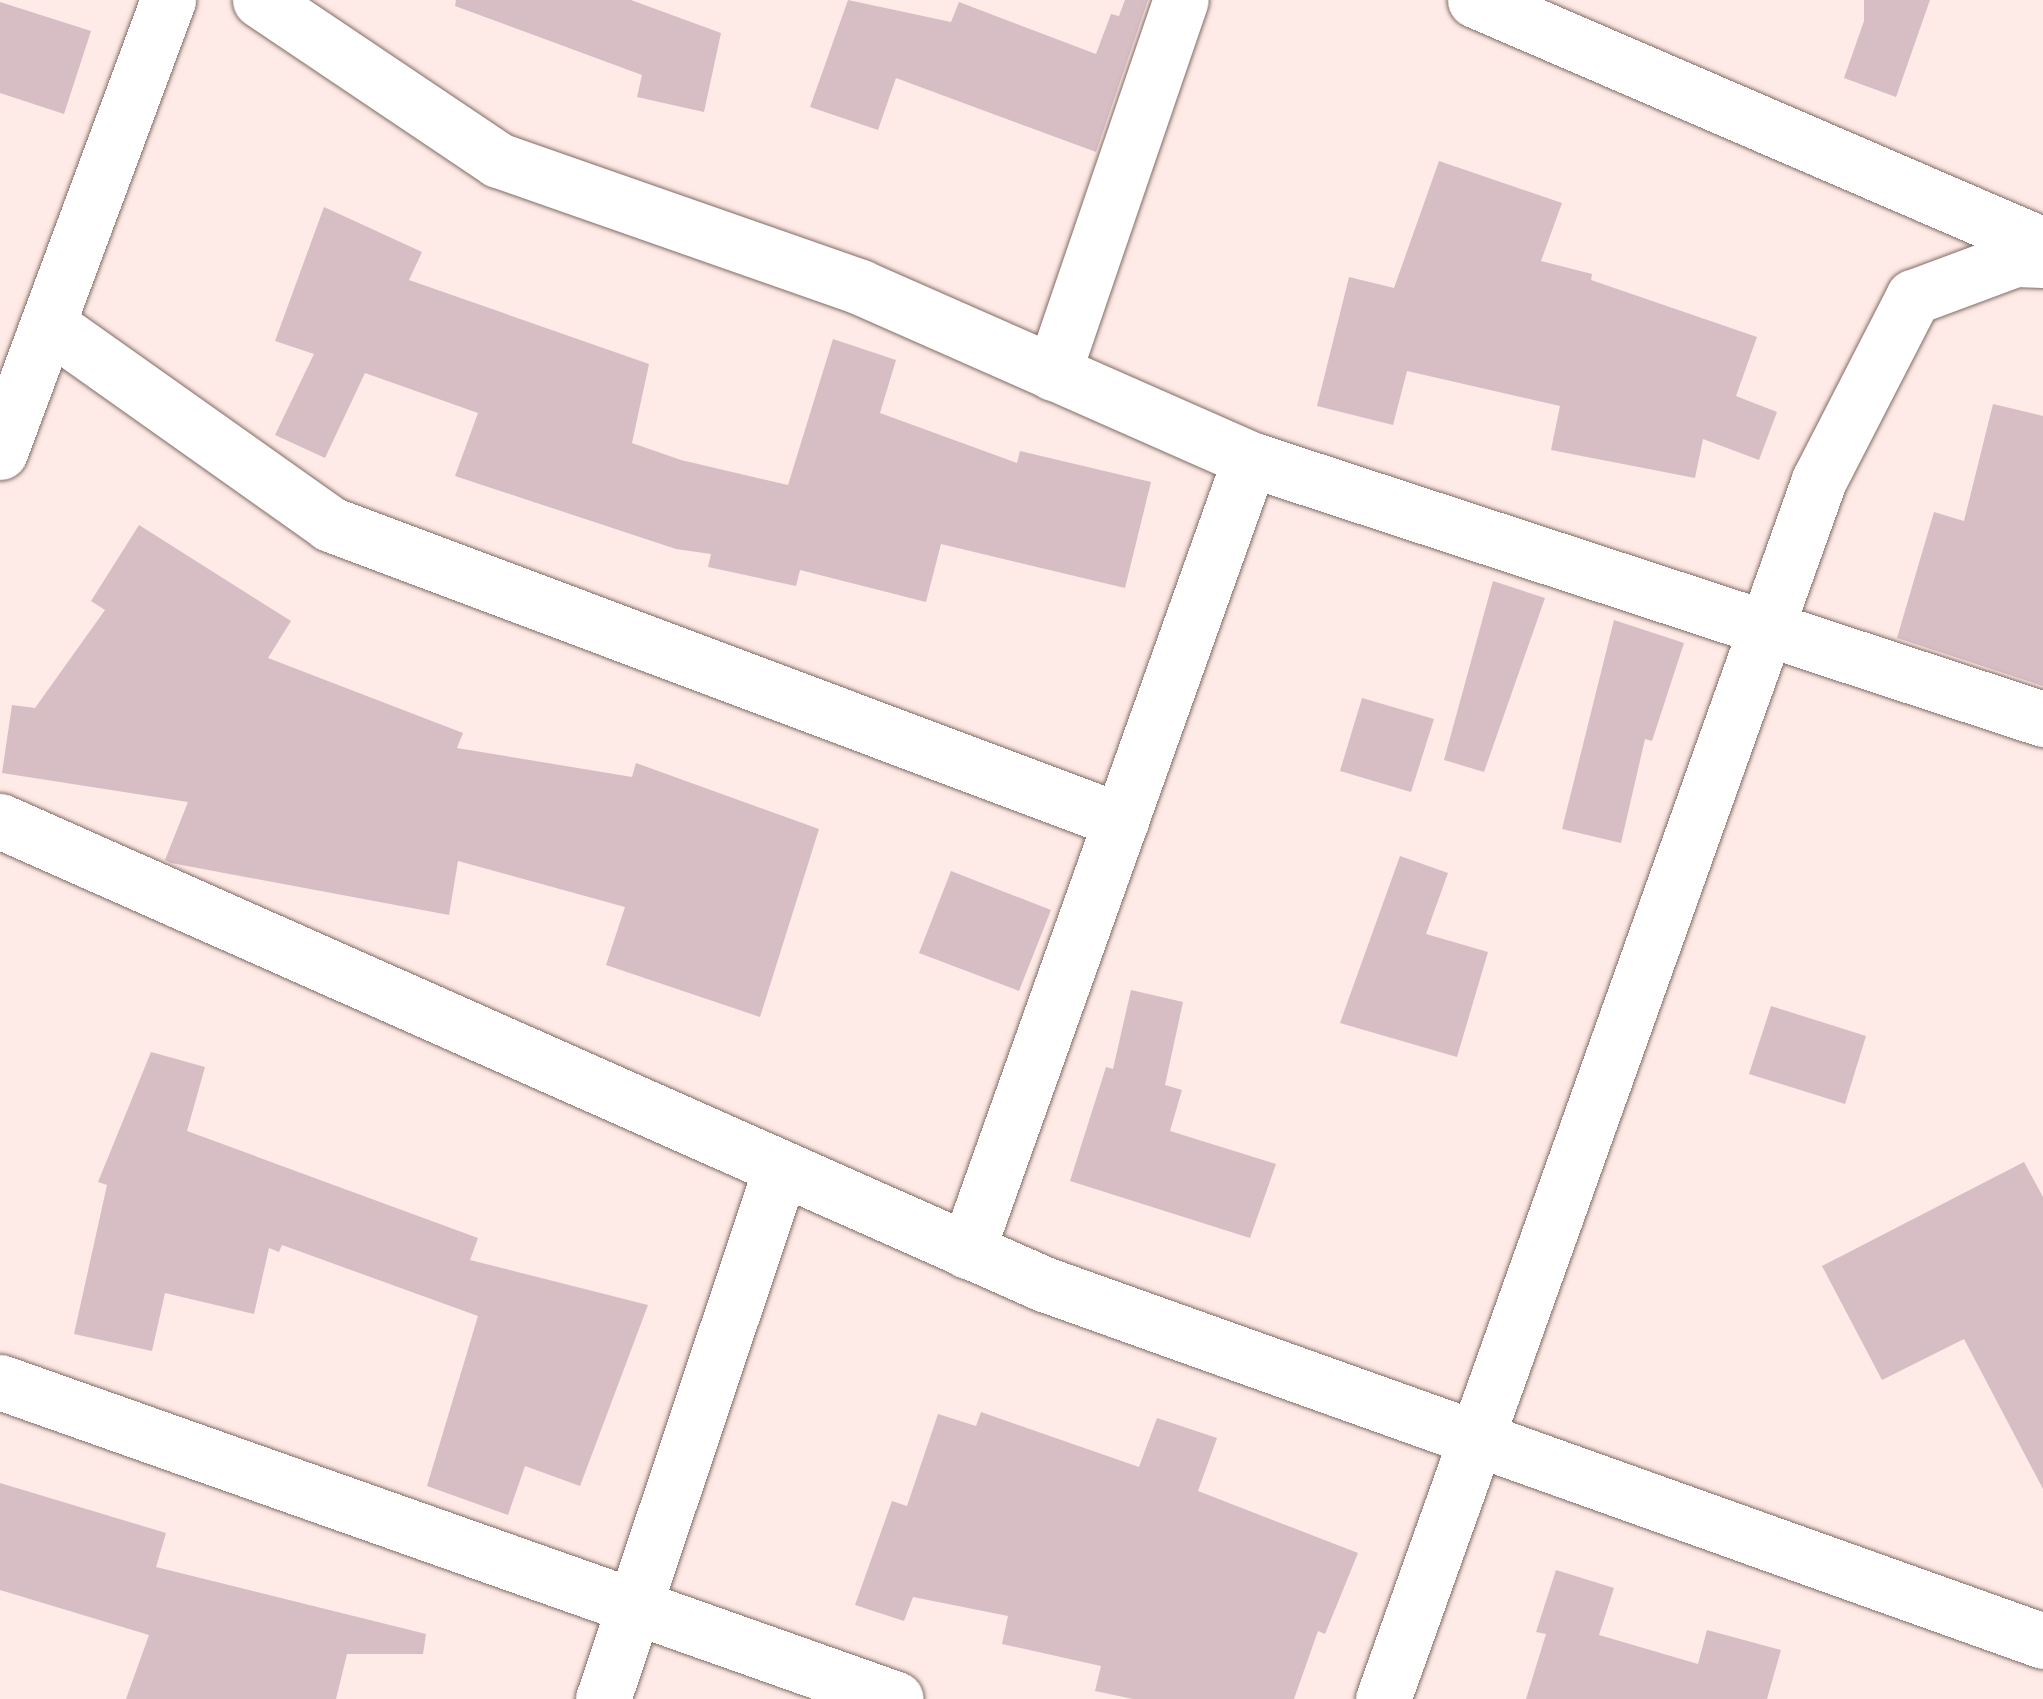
<!DOCTYPE html>
<style>
body{margin:0}
#map{position:relative;width:2043px;height:1699px;overflow:hidden;background:#feeae6;font-family:"Noto Serif",serif}
div>[style]{position:absolute}
[style*='--x']{left:calc(var(--x)*1px);top:calc(var(--y)*1px);width:calc(var(--w)*1px);rotate:calc(var(--a)*1deg)}
.building>*{inset:0;background:#d7bec4}
.roads{filter:drop-shadow(0 0 2px #816b66) drop-shadow(0 0 2px #816b66)}
.street>*{height:55px;margin:-27.5px;padding:0 27.5px;transform-origin:27.5px;border-radius:27.5px;background:#fff}
span{translate:-50% -50%;white-space:nowrap;text-align:center;line-height:1.15;-webkit-text-stroke:9px #fff;paint-order:stroke}
</style>
<div id="map">
<div class="building">
<div style="clip-path:polygon(456px 0,631px 0,721px 33px,704px 112px,637px 97px,642px 75px,455px 6px)"></div>
<div style="clip-path:polygon(848px 0,951px 22px,959px 2px,1096px 54px,1111px 14px,1119px 16px,1125px 0,1148px 0,1096px 152px,896px 78px,878px 130px,810px 107px)"></div>
<div style="clip-path:polygon(1864px 0,1930px 0,1896px 97px,1844px 78px,1864px 21px)"></div>
<div style="clip-path:polygon(0 2px,91px 31px,64px 114px,0 93px)"></div>
<div style="clip-path:polygon(1439px 161px,1562px 203px,1541px 261px,1592px 274px,1591px 280px,1757px 337px,1736px 396px,1777px 412px,1759px 460px,1703px 439px,1695px 478px,1551px 450px,1560px 406px,1407px 371px,1393px 425px,1317px 406px,1349px 277px,1394px 288px)"></div>
<div style="clip-path:polygon(324px 207px,422px 252px,409px 280px,649px 364px,632px 443px,681px 460px,788px 485px,833px 339px,896px 360px,880px 413px,1017px 463px,1020px 451px,1151px 482px,1125px 588px,941px 544px,926px 602px,800px 570px,796px 586px,708px 567px,711px 554px,676px 549px,455px 476px,478px 413px,365px 373px,325px 458px,275px 435px,314px 354px,275px 341px)"></div>
<div style="clip-path:polygon(1993px 404px,2043px 416px,2043px 686px,1897px 638px,1934px 512px,1964px 521px)"></div>
<div style="clip-path:polygon(139px 525px,291px 621px,268px 658px,463px 733px,457px 748px,632px 777px,636px 763px,819px 829px,760px 1017px,606px 965px,625px 907px,458px 861px,449px 915px,171px 863px,165px 860px,188px 802px,2px 773px,12px 705px,35px 708px,105px 610px,91px 601px)"></div>
<div style="clip-path:polygon(1493px 581px,1545px 598px,1484px 772px,1444px 760px)"></div>
<div style="clip-path:polygon(1614px 620px,1684px 643px,1652px 741px,1645px 739px,1621px 843px,1562px 829px)"></div>
<div style="clip-path:polygon(1362px 698px,1434px 719px,1411px 792px,1340px 771px)"></div>
<div style="clip-path:polygon(1400px 856px,1448px 873px,1426px 934px,1488px 952px,1457px 1057px,1340px 1023px)"></div>
<div style="clip-path:polygon(951px 871px,1051px 910px,1019px 991px,919px 953px)"></div>
<div style="clip-path:polygon(1131px 990px,1183px 1002px,1165px 1085px,1182px 1090px,1170px 1131px,1276px 1164px,1250px 1238px,1070px 1181px,1106px 1067px,1113px 1069px)"></div>
<div style="clip-path:polygon(1771px 1006px,1866px 1036px,1845px 1104px,1749px 1074px)"></div>
<div style="clip-path:polygon(151px 1052px,205px 1067px,187px 1131px,478px 1238px,470px 1260px,648px 1305px,580px 1486px,525px 1466px,508px 1515px,427px 1486px,478px 1316px,282px 1245px,279px 1252px,269px 1248px,254px 1314px,165px 1293px,152px 1351px,74px 1334px,107px 1185px,98px 1182px)"></div>
<div style="clip-path:polygon(2024px 1162px,2043px 1197px,2043px 1489px,1964px 1339px,1882px 1380px,1822px 1266px)"></div>
<div style="clip-path:polygon(981px 1412px,1139px 1467px,1157px 1418px,1217px 1438px,1198px 1491px,1358px 1553px,1325px 1634px,1318px 1631px,1294px 1699px,1133px 1699px,1095px 1691px,1101px 1666px,1002px 1644px,1008px 1616px,913px 1597px,904px 1621px,855px 1605px,892px 1501px,907px 1506px,938px 1414px,976px 1426px)"></div>
<div style="clip-path:polygon(0 1483px,166px 1533px,156px 1567px,426px 1634px,423px 1654px,347px 1654px,336px 1699px,126px 1699px,149px 1635px,0 1590px)"></div>
<div style="clip-path:polygon(1556px 1570px,1614px 1588px,1599px 1635px,1698px 1664px,1707px 1630px,1781px 1650px,1767px 1699px,1526px 1699px,1546px 1634px,1536px 1632px)"></div>
</div>
<div class="roads">
<div class="street">
<div style="--x:260;--y:0;--w:287;--a:33.9"></div>
<div style="--x:498;--y:160;--w:384;--a:19.3"></div>
<div style="--x:860;--y:287;--w:426;--a:23.8"></div>
<div style="--x:1250;--y:459;--w:835;--a:18.15"></div>
<div style="--x:1475;--y:0;--w:619;--a:23.33"></div>
<div style="--x:48;--y:324;--w:346;--a:35.3"></div>
<div style="--x:330;--y:524;--w:845;--a:20.58"></div>
<div style="--x:1053;--y:373;--w:394;--a:-71.1"></div>
<div style="--x:0;--y:452;--w:482;--a:-69.6"></div>
<div style="--x:0;--y:821;--w:1142;--a:23.92"></div>
<div style="--x:1044;--y:1284;--w:1061;--a:19.66"></div>
<div style="--x:967;--y:1251;--w:841;--a:-70.34"></div>
<div style="--x:0;--y:1382;--w:950;--a:19.48"></div>
<div style="--x:603;--y:1699;--w:560;--a:-71.47"></div>
<div style="--x:1383;--y:1699;--w:1295;--a:-70.32"></div>
<div style="--x:1819;--y:480;--w:206;--a:-62.8"></div>
<div style="--x:1913;--y:297;--w:109;--a:-20.4"></div>
<div style="--x:2015;--y:259;--w:28;--a:2"></div>
</div>
</div>
</div>
